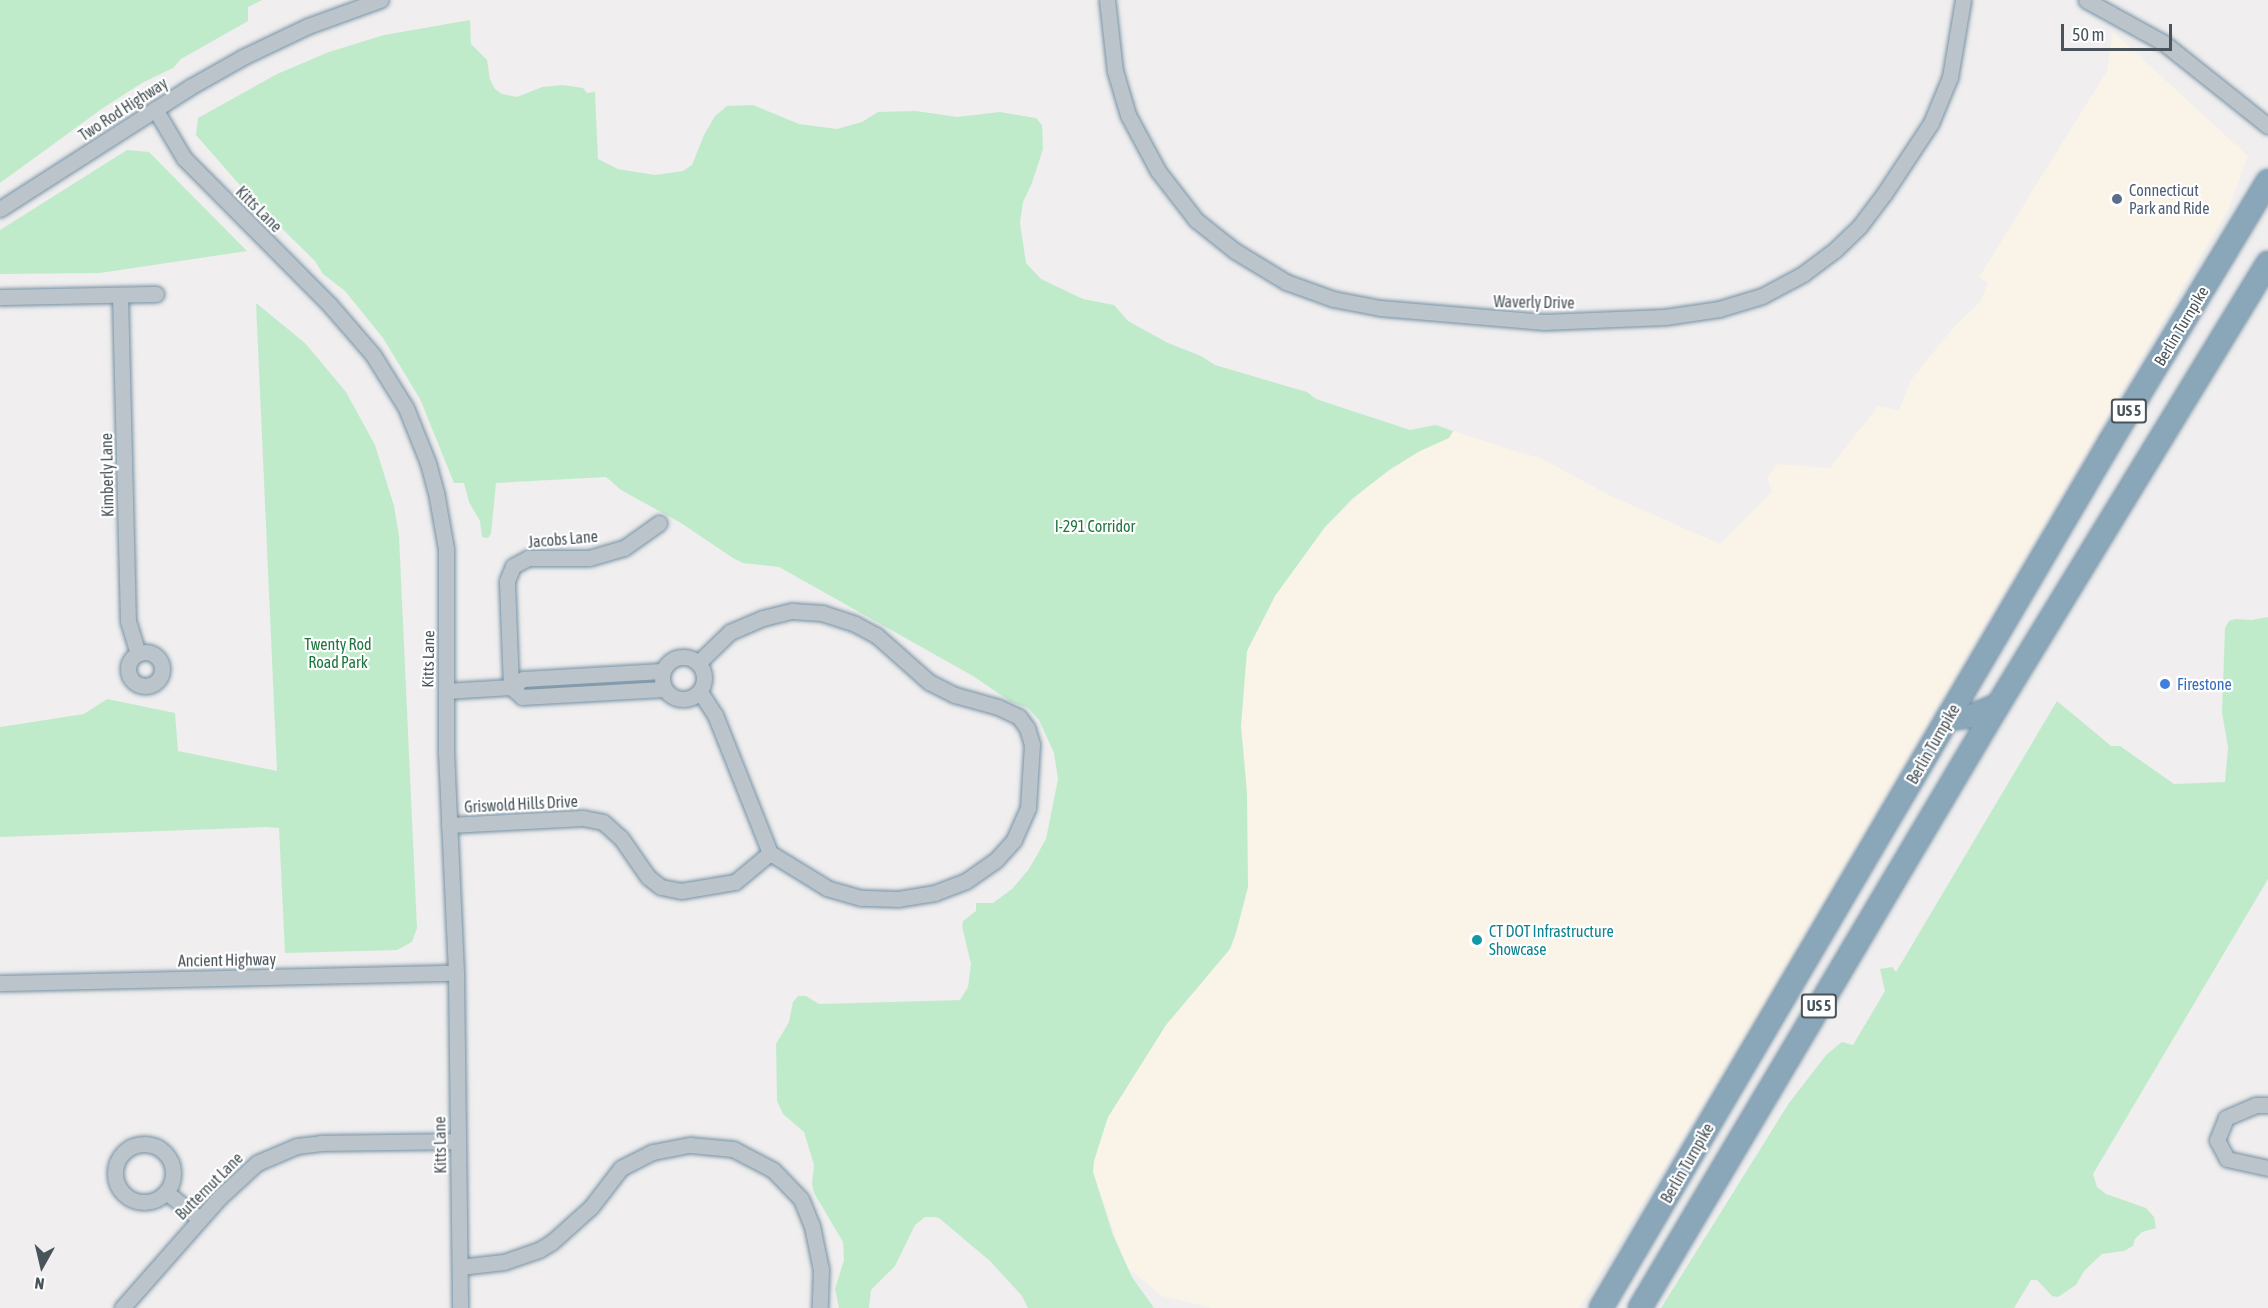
<!DOCTYPE html>
<style>
body{margin:0}
#map{position:relative;width:2268px;height:1308px;overflow:hidden;background:#f0eeee;font-family:"Asap Condensed",sans-serif}
div>[style]{position:absolute}
[style*='--x']{left:calc(var(--x)*1px);top:calc(var(--y)*1px);width:calc(var(--w)*1px);rotate:calc(var(--a)*1deg)}
.commercial>*{inset:0;background:#faf3e8}
.green>*{inset:0;background:#c0ebcb}
.roads{filter:drop-shadow(0 0 2px #7591a4) drop-shadow(0 0 2px #7591a4)}
.minor>*{height:15px;margin:-7.5px;padding:0 7.5px;transform-origin:7.5px;border-radius:7.5px;background:#bbc4ca}
.minor>.ring{margin:-7.5px;padding:0;box-sizing:content-box;background:none;border:15px solid #bbc4ca;border-radius:50%}
.highway>*{height:22px;margin:-11px;padding:0 11px;transform-origin:11px;border-radius:11px;background:#8aa6b9}
.dots>*{width:16px;height:16px;translate:-50% -50%;box-sizing:border-box;border:3px solid #fff;border-radius:50%}
span{translate:-50% -50%;white-space:nowrap;text-align:center;line-height:1.15;-webkit-text-stroke:4.5px #fff;paint-order:stroke}
.shield-label span{padding:2px 4px;background:#fff;border:2px solid;border-radius:4px;-webkit-text-stroke-width:0}
.shield-label{font-size:15px;color:#48535a;font-weight:700}
.street-label{font-size:16px;color:#48535a}
.service-label{font-size:16px;color:#4e5e75}
.left{translate:0 -50%;text-align:left}
.park-label{font-size:16px;color:#1f753f}
.shop-label{font-size:16px;color:#366cbe}
.culture-label{font-size:16px;color:#0d838f}
.north{position:absolute;left:12px;top:1236px;width:60px;height:60px;-webkit-text-stroke:4px #fff;paint-order:stroke;rotate:188deg;font-size:16px;font-weight:700;line-height:24px;text-align:center;color:#48535a}
.north::after{content:'';display:block;margin:auto;width:21px;height:27px;background:#48535a;clip-path:polygon(50% 0,100% 100%,50% 72%,0 100%)}
.scale{position:absolute;left:2061px;top:24px;width:111px;height:27px;box-sizing:border-box;border:3px solid #48535a;border-top:0;padding-left:8px;font-size:18px;line-height:21px;white-space:nowrap;color:#48535a;-webkit-text-stroke:4px #fff;paint-order:stroke}
</style>
<div id="map">
<div class="commercial">
<div style="clip-path:polygon(2113px 32px,2248px 156px,2228px 210px,1743px 1039px,1579px 1308px,1212px 1308px,1162px 1296px,1126px 1267px,1093px 1172px,1095px 1151px,1106px 1121px,1166px 1025px,1230px 949px,1236px 933px,1248px 887px,1246px 788px,1241px 726px,1246px 651px,1275px 596px,1317px 536px,1365px 488px,1411px 456px,1451px 436px,1453px 431px,1542px 459px,1613px 497px,1720px 544px,1772px 492px,1767px 477px,1778px 464px,1830px 468px,1878px 406px,1899px 410px,1911px 380px,1952px 329px,1980px 302px,1988px 283px,1979px 277px,2107px 71px)"></div>
</div>
<div class="green">
<div style="clip-path:polygon(0 0,262px 0,248px 7px,248px 21px,181px 59px,173px 68px,142px 83px,103px 108px,0 183px)"></div>
<div style="clip-path:polygon(470px 20px,471px 44px,487px 60px,490px 80px,495px 89px,502px 94px,517px 97px,542px 87px,563px 85px,583px 88px,587px 93px,595px 92px,598px 159px,618px 169px,655px 175px,683px 171px,692px 165px,704px 135px,715px 116px,727px 106px,753px 105px,799px 124px,837px 129px,862px 122px,878px 112px,916px 111px,957px 117px,1000px 112px,1036px 118px,1042px 125px,1043px 149px,1032px 183px,1023px 202px,1020px 223px,1026px 263px,1041px 279px,1083px 299px,1114px 305px,1128px 321px,1168px 343px,1201px 356px,1215px 365px,1307px 392px,1316px 399px,1410px 430px,1436px 425px,1453px 431px,1449px 438px,1420px 451px,1389px 470px,1352px 499px,1325px 527px,1275px 596px,1247px 651px,1241px 726px,1247px 792px,1248px 887px,1236px 933px,1230px 949px,1166px 1025px,1108px 1117px,1094px 1161px,1093px 1172px,1113px 1235px,1132px 1277px,1154px 1308px,1028px 1308px,1022px 1296px,990px 1261px,939px 1218px,934px 1217px,925px 1217px,915px 1225px,895px 1266px,871px 1290px,869px 1308px,839px 1308px,835px 1289px,844px 1260px,843px 1242px,814px 1193px,812px 1184px,814px 1165px,804px 1132px,783px 1114px,777px 1101px,776px 1044px,789px 1022px,793px 1002px,798px 996px,806px 996px,819px 1004px,960px 1000px,968px 987px,971px 964px,962px 926px,963px 921px,976px 911px,976px 903px,993px 903px,1012px 889px,1029px 869px,1046px 839px,1058px 779px,1054px 753px,1039px 720px,1028px 708px,1011px 702px,973px 676px,779px 567px,743px 563px,733px 558px,681px 523px,621px 490px,606px 477px,496px 483px,491px 534px,488px 538px,482px 537px,480px 521px,469px 502px,464px 483px,454px 483px,420px 399px,383px 338px,345px 291px,323px 274px,315px 261px,252px 199px,196px 135px,198px 118px,277px 74px,329px 52px,384px 35px)"></div>
<div style="clip-path:polygon(127px 150px,149px 152px,247px 251px,100px 273px,0 274px,0 230px)"></div>
<div style="clip-path:polygon(256px 303px,305px 343px,346px 392px,375px 445px,394px 506px,399px 536px,417px 928px,412px 942px,397px 950px,285px 953px,279px 828px,266px 827px,0 837px,0 727px,84px 714px,107px 699px,175px 713px,178px 751px,277px 771px)"></div>
<div style="clip-path:polygon(2268px 617px,2268px 879px,2093px 1174px,2097px 1187px,2106px 1194px,2146px 1208px,2154px 1217px,2156px 1228px,2142px 1232px,2135px 1239px,2133px 1246px,2124px 1251px,2102px 1254px,2084px 1271px,2076px 1285px,2058px 1297px,2052px 1296px,2037px 1280px,2031px 1280px,2014px 1308px,1661px 1308px,1789px 1103px,1827px 1054px,1842px 1042px,1853px 1045px,1885px 991px,1880px 969px,1892px 967px,1896px 972px,2057px 701px,2111px 746px,2120px 746px,2174px 784px,2225px 782px,2228px 747px,2222px 713px,2225px 628px,2229px 621px,2235px 619px,2252px 620px)"></div>
</div>
<div class="roads">
<div class="minor">
<div style="--x:1107;--y:0;--w:71;--a:83.6"></div>
<div style="--x:1115;--y:71;--w:46;--a:73.5"></div>
<div style="--x:1128;--y:115;--w:64;--a:61.8"></div>
<div style="--x:1158;--y:171;--w:62;--a:52.2"></div>
<div style="--x:1196;--y:220;--w:50;--a:38.5"></div>
<div style="--x:1235;--y:251;--w:60;--a:31.3"></div>
<div style="--x:1286;--y:282;--w:50;--a:19.9"></div>
<div style="--x:1333;--y:299;--w:48;--a:10.8"></div>
<div style="--x:1380;--y:308;--w:165;--a:4.9"></div>
<div style="--x:1544;--y:322;--w:121;--a:-2.4"></div>
<div style="--x:1665;--y:317;--w:55;--a:-8.4"></div>
<div style="--x:1719;--y:309;--w:45;--a:-16.8"></div>
<div style="--x:1762;--y:296;--w:47;--a:-28.2"></div>
<div style="--x:1803;--y:274;--w:40;--a:-37"></div>
<div style="--x:1835;--y:250;--w:33;--a:-44"></div>
<div style="--x:1859;--y:227;--w:41;--a:-52.9"></div>
<div style="--x:1884;--y:194;--w:85;--a:-56.5"></div>
<div style="--x:1931;--y:123;--w:50;--a:-67.6"></div>
<div style="--x:1950;--y:77;--w:78;--a:-80.4"></div>
<div style="--x:2086;--y:0;--w:89;--a:28.9"></div>
<div style="--x:2164;--y:43;--w:133;--a:38.6"></div>
<div style="--x:155;--y:109;--w:57;--a:59.4"></div>
<div style="--x:184;--y:158;--w:206;--a:45.2"></div>
<div style="--x:329;--y:304;--w:67;--a:49.2"></div>
<div style="--x:373;--y:355;--w:62;--a:58.1"></div>
<div style="--x:406;--y:408;--w:59;--a:68.2"></div>
<div style="--x:428;--y:463;--w:30;--a:75"></div>
<div style="--x:436;--y:492;--w:58;--a:80"></div>
<div style="--x:446;--y:549;--w:203;--a:90"></div>
<div style="--x:446;--y:752;--w:221;--a:87.4"></div>
<div style="--x:456;--y:973;--w:335;--a:89.3"></div>
<div style="--x:0;--y:209;--w:226;--a:-32.7"></div>
<div style="--x:190;--y:87;--w:61;--a:-29.5"></div>
<div style="--x:243;--y:57;--w:72;--a:-25.5"></div>
<div style="--x:308;--y:26;--w:77;--a:-19.9"></div>
<div style="--x:120;--y:295;--w:326;--a:88.6"></div>
<div style="--x:128;--y:621;--w:34;--a:73"></div>
<div style="--x:0;--y:297;--w:156;--a:-1.1"></div>
<div class="ring" style="left:128px;top:652px;width:19px;height:19px"></div>
<div class="ring" style="left:662px;top:657px;width:27px;height:27px"></div>
<div style="--x:698;--y:663;--w:45;--a:-44.1"></div>
<div style="--x:730;--y:632;--w:36;--a:-23"></div>
<div style="--x:763;--y:618;--w:30;--a:-14"></div>
<div style="--x:792;--y:611;--w:30;--a:4"></div>
<div style="--x:822;--y:613;--w:35;--a:18"></div>
<div style="--x:855;--y:624;--w:24;--a:28"></div>
<div style="--x:876;--y:635;--w:71;--a:41.6"></div>
<div style="--x:929;--y:682;--w:29;--a:27"></div>
<div style="--x:955;--y:695;--w:45;--a:15.6"></div>
<div style="--x:998;--y:707;--w:23;--a:25"></div>
<div style="--x:1019;--y:717;--w:14;--a:54"></div>
<div style="--x:1027;--y:728;--w:17;--a:73"></div>
<div style="--x:1032;--y:744;--w:64;--a:93.6"></div>
<div style="--x:1028;--y:808;--w:35;--a:114"></div>
<div style="--x:1014;--y:840;--w:27;--a:132"></div>
<div style="--x:996;--y:860;--w:37;--a:145"></div>
<div style="--x:966;--y:881;--w:33;--a:159"></div>
<div style="--x:935;--y:893;--w:37;--a:171"></div>
<div style="--x:898;--y:899;--w:37;--a:-178"></div>
<div style="--x:861;--y:898;--w:35;--a:-164"></div>
<div style="--x:827;--y:888;--w:67;--a:-148.4"></div>
<div style="--x:511;--y:687;--w:106;--a:-92.2"></div>
<div style="--x:507;--y:581;--w:16;--a:-68"></div>
<div style="--x:513;--y:566;--w:17;--a:-28"></div>
<div style="--x:528;--y:558;--w:61;--a:0"></div>
<div style="--x:589;--y:558;--w:36;--a:-16"></div>
<div style="--x:624;--y:548;--w:43;--a:-35.5"></div>
<div style="--x:511;--y:687;--w:15;--a:42"></div>
<div style="--x:522;--y:697;--w:142;--a:-3.2"></div>
<div style="--x:446;--y:691;--w:65;--a:-3.5"></div>
<div style="--x:511;--y:687;--w:14;--a:-34"></div>
<div style="--x:523;--y:679;--w:139;--a:-3.3"></div>
<div style="--x:449;--y:825;--w:134;--a:-3"></div>
<div style="--x:583;--y:818;--w:20;--a:11"></div>
<div style="--x:603;--y:822;--w:24;--a:42"></div>
<div style="--x:621;--y:838;--w:47;--a:55.3"></div>
<div style="--x:648;--y:877;--w:16;--a:38"></div>
<div style="--x:661;--y:887;--w:20;--a:11"></div>
<div style="--x:681;--y:891;--w:55;--a:-9.5"></div>
<div style="--x:735;--y:882;--w:45;--a:-39.6"></div>
<div style="--x:770;--y:853;--w:149;--a:-111.7"></div>
<div style="--x:715;--y:715;--w:27;--a:-123"></div>
<div style="--x:0;--y:983;--w:456;--a:-1.3"></div>
<div style="--x:2268;--y:1105;--w:12;--a:180"></div>
<div style="--x:2256;--y:1105;--w:33;--a:157"></div>
<div style="--x:2226;--y:1118;--w:24;--a:112"></div>
<div style="--x:2217;--y:1140;--w:21;--a:62"></div>
<div style="--x:2227;--y:1159;--w:42;--a:12.4"></div>
<div class="ring" style="left:115px;top:1144px;width:43px;height:43px"></div>
<div style="--x:166;--y:1192;--w:43;--a:38.5"></div>
<div style="--x:460;--y:1267;--w:44;--a:-6.5"></div>
<div style="--x:504;--y:1262;--w:37;--a:-19"></div>
<div style="--x:539;--y:1250;--w:15;--a:-32"></div>
<div style="--x:552;--y:1242;--w:52;--a:-41.9"></div>
<div style="--x:591;--y:1207;--w:49;--a:-52.4"></div>
<div style="--x:621;--y:1168;--w:36;--a:-27"></div>
<div style="--x:653;--y:1152;--w:38;--a:-11"></div>
<div style="--x:690;--y:1145;--w:43;--a:5.3"></div>
<div style="--x:733;--y:1149;--w:45;--a:27.7"></div>
<div style="--x:773;--y:1170;--w:40;--a:46"></div>
<div style="--x:801;--y:1199;--w:29;--a:68"></div>
<div style="--x:812;--y:1226;--w:45;--a:78.4"></div>
<div style="--x:821;--y:1270;--w:38;--a:92"></div>
<div style="--x:122;--y:1308;--w:147;--a:-48.6"></div>
<div style="--x:219;--y:1198;--w:52;--a:-42.6"></div>
<div style="--x:257;--y:1163;--w:43;--a:-23"></div>
<div style="--x:297;--y:1146;--w:24;--a:-7"></div>
<div style="--x:321;--y:1143;--w:137;--a:-0.8"></div>
</div>
<div class="highway">
<div style="--x:1947;--y:719;--w:25;--a:-7"></div>
<div style="--x:1972;--y:716;--w:28;--a:-23"></div>
<div style="--x:1601;--y:1308;--w:1005;--a:-59.55"></div>
<div style="--x:2110;--y:442;--w:305;--a:-58.8"></div>
<div style="--x:1640;--y:1308;--w:701;--a:-59.3"></div>
<div style="--x:1998;--y:705;--w:518;--a:-58.58"></div>
</div>
</div>
<div class="dots">
<div style="left:2117px;top:199px;background:#5c6f8a"></div>
<div style="left:2165px;top:684px;background:#3f7fe0"></div>
<div style="left:1477px;top:940px;background:#0f9aa8"></div>
</div>
<div class="shield-label">
<span style="left:2129px;top:411px">US 5</span>
<span style="left:1819px;top:1006px">US 5</span>
</div>
<div class="street-label">
<span style="left:123px;top:109px;rotate:-33deg">Two Rod Highway</span>
<span style="left:259px;top:209px;rotate:45deg">Kitts Lane</span>
<span style="left:1534px;top:302px;rotate:1deg">Waverly Drive</span>
<span style="left:2181px;top:326px;rotate:-59deg">Berlin Turnpike</span>
<span style="left:107px;top:475px;rotate:-91deg">Kimberly Lane</span>
<span style="left:563px;top:539px;rotate:-5deg">Jacobs Lane</span>
<span style="left:428px;top:659px;rotate:-89deg">Kitts Lane</span>
<span style="left:1933px;top:744px;rotate:-60deg">Berlin Turnpike</span>
<span style="left:521px;top:804px;rotate:-3deg">Griswold Hills Drive</span>
<span style="left:227px;top:960px;rotate:-1deg">Ancient Highway</span>
<span style="left:440px;top:1145px;rotate:-91deg">Kitts Lane</span>
<span style="left:1687px;top:1163px;rotate:-60deg">Berlin Turnpike</span>
<span style="left:209px;top:1186px;rotate:-45deg">Butternut Lane</span>
</div>
<div class="service-label">
<span class="left" style="left:2129px;top:199px">Connecticut<br>Park and Ride</span>
</div>
<div class="park-label">
<span style="left:1095px;top:526px">I-291 Corridor</span>
<span style="left:338px;top:653px">Twenty Rod<br>Road Park</span>
</div>
<div class="shop-label">
<span class="left" style="left:2177px;top:684px">Firestone</span>
</div>
<div class="culture-label">
<span class="left" style="left:1489px;top:940px">CT DOT Infrastructure<br>Showcase</span>
</div>
<div class="north">N</div>
<div class="scale">50 m</div>
</div>
